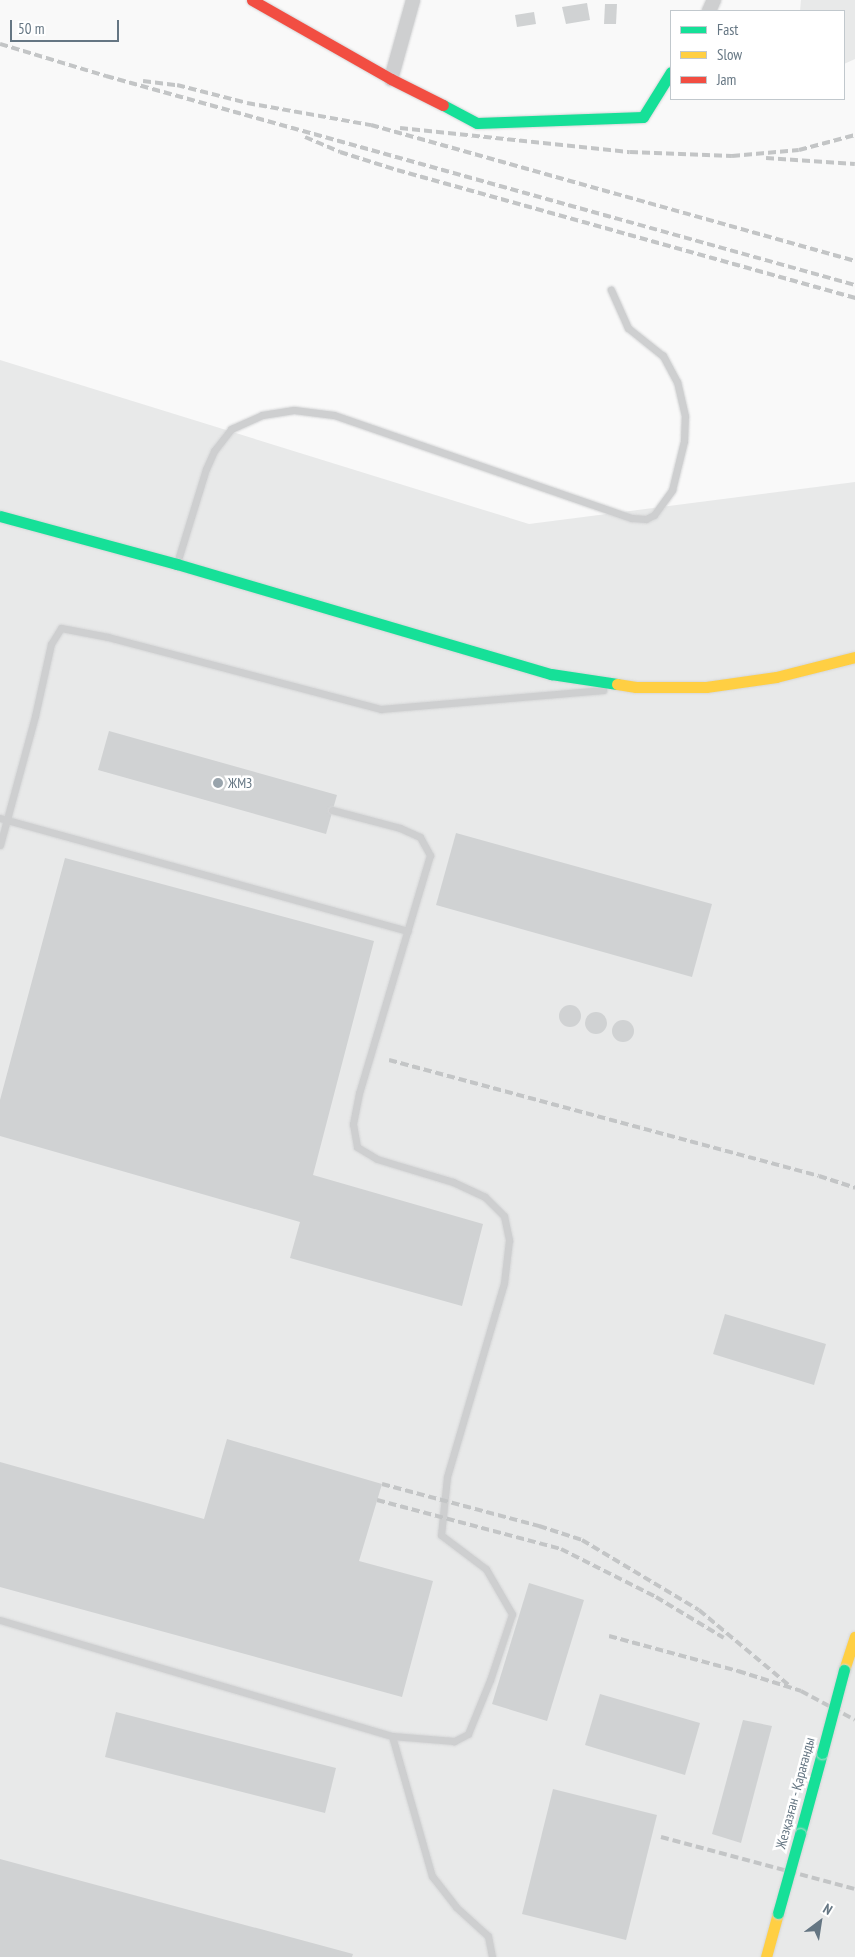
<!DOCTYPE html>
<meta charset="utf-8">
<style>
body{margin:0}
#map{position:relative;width:855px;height:1957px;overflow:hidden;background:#f9f9f9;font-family:"PT Sans Narrow",sans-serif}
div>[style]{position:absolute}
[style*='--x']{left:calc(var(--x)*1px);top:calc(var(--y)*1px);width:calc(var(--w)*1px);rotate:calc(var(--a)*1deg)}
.built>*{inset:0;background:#e8e9e9}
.building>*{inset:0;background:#d0d2d3}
.round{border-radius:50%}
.roads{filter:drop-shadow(0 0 1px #d5d6d7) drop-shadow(0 0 1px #d5d6d7)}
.lane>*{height:7px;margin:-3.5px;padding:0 3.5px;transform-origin:3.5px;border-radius:3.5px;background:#cecfd0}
.street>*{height:14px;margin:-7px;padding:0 7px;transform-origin:7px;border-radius:7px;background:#cecfd0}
.fast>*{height:11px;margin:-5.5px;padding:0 5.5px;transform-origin:5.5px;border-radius:5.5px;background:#16e098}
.slow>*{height:11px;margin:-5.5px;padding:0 5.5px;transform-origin:5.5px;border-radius:5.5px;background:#ffcf43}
.jam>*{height:11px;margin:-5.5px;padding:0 5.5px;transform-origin:5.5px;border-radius:5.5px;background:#f24e42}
.rail>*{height:4px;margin-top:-2px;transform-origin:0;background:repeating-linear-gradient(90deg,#c3c5c6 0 8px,transparent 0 12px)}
.bridges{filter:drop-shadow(0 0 1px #d5d6d6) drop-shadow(0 0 1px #d5d6d6)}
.fast-bridge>*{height:11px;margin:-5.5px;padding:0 5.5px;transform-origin:5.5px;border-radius:5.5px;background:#16e098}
.dots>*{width:14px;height:14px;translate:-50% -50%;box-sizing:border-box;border:2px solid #fff;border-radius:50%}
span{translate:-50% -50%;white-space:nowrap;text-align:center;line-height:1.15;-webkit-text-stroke:5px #fff;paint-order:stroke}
.poi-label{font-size:14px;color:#657683}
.left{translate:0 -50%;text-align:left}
.street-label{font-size:14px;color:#657683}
.legend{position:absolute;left:670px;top:10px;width:175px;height:90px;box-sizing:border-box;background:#fff;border:1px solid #c1c8cd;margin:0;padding:6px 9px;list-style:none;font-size:15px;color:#657683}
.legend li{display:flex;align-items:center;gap:10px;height:25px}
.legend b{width:25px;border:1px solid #c1c8cd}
.north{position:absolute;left:795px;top:1897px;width:50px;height:50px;-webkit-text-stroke:4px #fff;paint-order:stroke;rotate:31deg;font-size:14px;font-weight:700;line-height:20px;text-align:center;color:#657683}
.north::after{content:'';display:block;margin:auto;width:18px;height:22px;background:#657683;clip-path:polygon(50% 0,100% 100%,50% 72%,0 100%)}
.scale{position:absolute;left:10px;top:20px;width:109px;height:22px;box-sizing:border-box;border:2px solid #657683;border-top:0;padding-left:6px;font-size:15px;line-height:18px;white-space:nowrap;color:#657683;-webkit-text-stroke:4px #fff;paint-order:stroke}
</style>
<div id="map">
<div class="built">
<div style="clip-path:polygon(801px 0,855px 0,855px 59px,844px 64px,844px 11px,800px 11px)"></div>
<div style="clip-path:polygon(0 360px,529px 524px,855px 482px,855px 1957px,0 1957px)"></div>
</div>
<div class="building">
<div style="clip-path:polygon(587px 3px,590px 20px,566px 24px,562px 7px)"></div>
<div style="clip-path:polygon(605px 4px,617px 4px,616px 24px,604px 24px)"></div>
<div style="clip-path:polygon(534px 12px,536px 24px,517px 27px,515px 15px)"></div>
<div style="clip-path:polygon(109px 731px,337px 795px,326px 834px,98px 770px)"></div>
<div style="clip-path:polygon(456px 833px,712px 904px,692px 977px,436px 905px)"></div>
<div style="clip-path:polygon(65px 858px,374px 941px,313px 1175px,483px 1224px,462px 1306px,290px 1258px,300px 1222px,0 1136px,0 1100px)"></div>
<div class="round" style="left:559px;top:1005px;width:22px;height:22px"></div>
<div class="round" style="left:585px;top:1012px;width:22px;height:22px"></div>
<div class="round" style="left:612px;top:1020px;width:22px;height:22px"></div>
<div style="clip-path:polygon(725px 1314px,826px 1344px,814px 1385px,713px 1354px)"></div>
<div style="clip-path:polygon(227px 1439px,382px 1484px,359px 1561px,433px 1581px,402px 1697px,0 1587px,0 1462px,204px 1519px)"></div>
<div style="clip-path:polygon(529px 1583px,584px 1600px,547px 1721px,492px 1704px)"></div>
<div style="clip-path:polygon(600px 1694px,700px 1723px,685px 1775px,585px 1745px)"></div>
<div style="clip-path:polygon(116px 1712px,336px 1768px,325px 1813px,105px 1757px)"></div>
<div style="clip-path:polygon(743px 1720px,772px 1726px,741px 1843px,712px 1834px)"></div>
<div style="clip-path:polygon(553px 1789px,657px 1815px,626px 1940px,522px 1914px)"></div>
<div style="clip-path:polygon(0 1859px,353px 1954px,352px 1957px,0 1957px)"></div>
</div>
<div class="roads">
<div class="lane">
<div style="--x:177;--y:563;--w:98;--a:-72.9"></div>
<div style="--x:206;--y:469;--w:20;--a:-66"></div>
<div style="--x:214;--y:451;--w:28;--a:-52"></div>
<div style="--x:231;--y:429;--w:34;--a:-24"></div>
<div style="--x:262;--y:415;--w:32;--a:-9"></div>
<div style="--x:294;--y:410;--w:40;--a:7.1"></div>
<div style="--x:334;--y:415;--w:315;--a:19.1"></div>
<div style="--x:632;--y:518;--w:14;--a:4"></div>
<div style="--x:646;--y:519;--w:9;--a:-27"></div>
<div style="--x:654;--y:515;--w:31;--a:-54"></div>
<div style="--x:672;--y:490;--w:50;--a:-76.2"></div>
<div style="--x:684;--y:441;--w:25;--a:-88"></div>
<div style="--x:685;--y:416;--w:35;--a:-103"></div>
<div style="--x:677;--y:382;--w:30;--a:-118"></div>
<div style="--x:663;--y:356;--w:45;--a:-141.3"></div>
<div style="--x:628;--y:328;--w:42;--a:-114.1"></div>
<div style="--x:332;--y:810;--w:70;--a:14.8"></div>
<div style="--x:400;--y:828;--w:22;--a:24"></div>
<div style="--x:420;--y:837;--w:21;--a:61"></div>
<div style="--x:430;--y:855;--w:248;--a:106.6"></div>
<div style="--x:359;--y:1093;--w:32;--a:101"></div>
<div style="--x:353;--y:1124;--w:23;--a:80"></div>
<div style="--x:357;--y:1147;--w:23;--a:31"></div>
<div style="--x:377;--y:1159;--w:79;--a:16.8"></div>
<div style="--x:453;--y:1182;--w:35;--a:25"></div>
<div style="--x:485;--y:1197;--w:27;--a:45"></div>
<div style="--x:504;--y:1216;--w:25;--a:78"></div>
<div style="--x:509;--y:1240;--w:43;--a:96.6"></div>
<div style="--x:504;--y:1283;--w:202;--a:106.4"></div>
<div style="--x:447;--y:1477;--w:58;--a:95.9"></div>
<div style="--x:441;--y:1535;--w:56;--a:37.1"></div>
<div style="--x:486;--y:1569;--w:52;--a:60"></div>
<div style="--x:512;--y:1614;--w:70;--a:108.4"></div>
<div style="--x:490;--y:1680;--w:58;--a:112.2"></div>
<div style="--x:468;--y:1734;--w:16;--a:153"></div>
<div style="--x:454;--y:1741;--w:62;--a:-175.4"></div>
<div style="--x:0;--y:818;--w:423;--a:15.5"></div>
<div style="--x:0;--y:845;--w:134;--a:-74.8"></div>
<div style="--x:35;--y:716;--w:74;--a:-77.5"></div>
<div style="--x:51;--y:644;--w:19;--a:-58"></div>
<div style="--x:61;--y:628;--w:48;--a:10.8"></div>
<div style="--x:108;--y:637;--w:282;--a:14.8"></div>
<div style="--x:381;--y:709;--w:223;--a:-4.9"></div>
<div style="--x:0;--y:1620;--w:409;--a:16.5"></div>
<div style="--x:392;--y:1736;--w:146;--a:74.1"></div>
<div style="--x:432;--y:1876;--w:39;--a:52"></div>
<div style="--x:456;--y:1907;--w:43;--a:42.2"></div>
<div style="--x:488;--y:1936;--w:21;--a:79"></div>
</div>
<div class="street">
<div style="--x:709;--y:11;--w:12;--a:-66"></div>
<div style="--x:391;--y:79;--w:82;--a:-74.4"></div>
</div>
<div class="fast">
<div style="--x:443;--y:105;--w:38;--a:28"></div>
<div style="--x:477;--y:123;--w:166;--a:-2.1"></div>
<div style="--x:643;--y:117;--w:53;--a:-58.1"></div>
<div style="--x:0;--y:516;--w:183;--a:15.2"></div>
<div style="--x:177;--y:564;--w:390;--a:16.4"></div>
<div style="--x:551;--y:674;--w:67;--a:8.6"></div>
<div style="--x:800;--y:1834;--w:84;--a:-74.8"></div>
</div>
<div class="slow">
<div style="--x:617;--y:684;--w:19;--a:9"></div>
<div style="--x:636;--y:687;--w:70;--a:0"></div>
<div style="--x:706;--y:687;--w:71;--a:-8.1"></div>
<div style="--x:776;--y:677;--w:81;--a:-14.2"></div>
<div style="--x:844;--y:1670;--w:35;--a:-72"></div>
<div style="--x:766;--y:1957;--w:46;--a:-74.7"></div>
</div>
<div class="jam">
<div style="--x:252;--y:0;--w:160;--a:29.6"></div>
<div style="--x:391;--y:79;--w:58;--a:26.6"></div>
</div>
</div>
<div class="rail">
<div style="--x:0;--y:44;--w:111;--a:16.8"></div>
<div style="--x:106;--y:76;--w:778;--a:15.59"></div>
<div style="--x:143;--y:81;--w:34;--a:7"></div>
<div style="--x:177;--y:85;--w:72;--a:14.4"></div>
<div style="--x:247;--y:103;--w:126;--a:10.1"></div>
<div style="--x:371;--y:125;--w:503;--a:15.69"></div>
<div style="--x:400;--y:128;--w:231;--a:6"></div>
<div style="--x:630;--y:152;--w:102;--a:2.2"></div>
<div style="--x:732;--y:156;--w:67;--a:-5.1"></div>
<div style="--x:799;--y:150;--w:58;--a:-15"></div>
<div style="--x:305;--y:137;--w:38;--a:23"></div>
<div style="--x:340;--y:152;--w:60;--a:17.5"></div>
<div style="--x:397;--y:170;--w:476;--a:15.6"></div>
<div style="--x:766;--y:158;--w:89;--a:3.9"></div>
<div style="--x:389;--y:1060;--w:445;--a:15.1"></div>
<div style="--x:819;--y:1176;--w:38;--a:18"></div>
<div style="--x:382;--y:1484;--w:163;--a:15"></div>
<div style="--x:539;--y:1526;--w:45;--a:18"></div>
<div style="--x:582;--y:1540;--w:136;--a:30.9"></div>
<div style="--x:699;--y:1610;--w:120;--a:39.9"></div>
<div style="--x:377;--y:1500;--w:190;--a:14.9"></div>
<div style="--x:561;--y:1549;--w:106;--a:26.8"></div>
<div style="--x:656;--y:1597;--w:79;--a:31.1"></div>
<div style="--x:609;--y:1636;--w:134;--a:15.2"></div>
<div style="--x:738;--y:1671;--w:66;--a:17.6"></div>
<div style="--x:801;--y:1691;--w:61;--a:28.2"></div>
<div style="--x:661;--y:1837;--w:201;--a:15"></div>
</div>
<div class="bridges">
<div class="fast-bridge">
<div style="--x:822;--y:1753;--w:86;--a:-75.2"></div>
<div style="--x:778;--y:1913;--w:82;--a:-74.4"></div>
</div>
</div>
<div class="dots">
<div style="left:218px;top:783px;background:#99a4ac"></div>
</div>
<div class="poi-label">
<span class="left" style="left:228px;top:783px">ЖМЗ</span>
</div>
<div class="street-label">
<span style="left:795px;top:1793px;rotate:-75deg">Жезқазған - Қарағанды</span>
</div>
<ul class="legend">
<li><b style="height:6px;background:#16e098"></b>Fast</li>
<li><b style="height:6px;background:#ffcf43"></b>Slow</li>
<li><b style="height:6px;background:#f24e42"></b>Jam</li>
</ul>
<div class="north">N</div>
<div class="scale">50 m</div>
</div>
